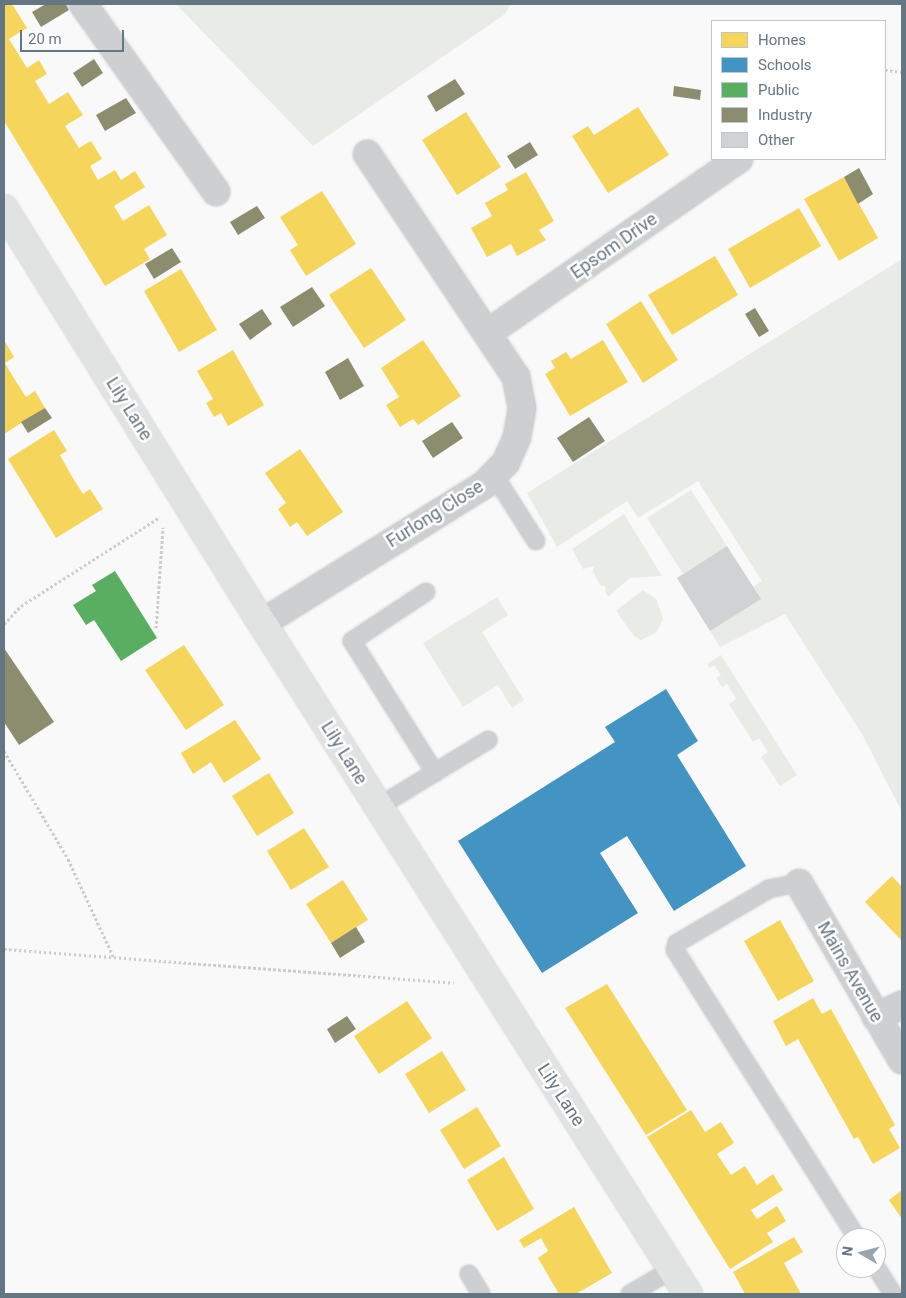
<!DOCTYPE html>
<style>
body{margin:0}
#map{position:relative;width:906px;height:1298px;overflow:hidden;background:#f9f9f9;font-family:Roboto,sans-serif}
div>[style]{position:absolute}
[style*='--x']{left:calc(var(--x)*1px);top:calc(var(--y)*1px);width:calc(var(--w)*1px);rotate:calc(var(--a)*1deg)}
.green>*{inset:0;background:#e8ebe6}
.homes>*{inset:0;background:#f6d55c}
.schools>*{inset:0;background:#4393c3}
.public>*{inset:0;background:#5aae61}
.industry>*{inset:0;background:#8c8c6e}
.building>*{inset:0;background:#d0d2d3}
.path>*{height:3px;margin-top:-1.5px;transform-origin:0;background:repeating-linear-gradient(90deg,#cbcccd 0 2.5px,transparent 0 5px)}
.roads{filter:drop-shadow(0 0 1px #d5d6d7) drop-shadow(0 0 1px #d5d6d7)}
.service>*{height:18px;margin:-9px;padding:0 9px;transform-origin:9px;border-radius:9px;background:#cecfd0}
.minor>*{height:28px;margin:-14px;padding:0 14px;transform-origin:14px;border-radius:14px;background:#cecfd0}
.primary>*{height:28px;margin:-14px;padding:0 14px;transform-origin:14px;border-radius:14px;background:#e1e2e2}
span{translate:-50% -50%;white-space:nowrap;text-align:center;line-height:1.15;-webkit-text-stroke:5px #fff;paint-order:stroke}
.street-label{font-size:18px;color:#657683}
.frame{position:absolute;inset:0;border:5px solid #657683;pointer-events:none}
.legend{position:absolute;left:711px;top:20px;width:175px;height:140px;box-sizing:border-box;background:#fff;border:1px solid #c1c8cd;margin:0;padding:6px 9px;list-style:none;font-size:15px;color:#657683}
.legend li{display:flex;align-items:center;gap:10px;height:25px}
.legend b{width:25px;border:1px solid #c1c8cd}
.north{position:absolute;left:836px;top:1228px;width:50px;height:50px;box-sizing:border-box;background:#fff;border:1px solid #c1c8cd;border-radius:50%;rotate:278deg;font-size:14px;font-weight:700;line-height:20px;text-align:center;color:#657683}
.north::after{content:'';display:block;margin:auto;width:18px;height:22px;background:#99a4ac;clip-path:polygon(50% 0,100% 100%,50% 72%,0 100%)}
.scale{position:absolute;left:20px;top:30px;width:104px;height:22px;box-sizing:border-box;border:2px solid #657683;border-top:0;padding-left:6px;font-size:15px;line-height:18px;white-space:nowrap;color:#657683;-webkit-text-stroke:4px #fff;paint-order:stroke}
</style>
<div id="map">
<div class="green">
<div style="clip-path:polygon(176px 4px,511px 4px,505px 14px,313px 146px)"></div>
<div style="clip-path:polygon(902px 259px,902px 809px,901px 810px,862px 734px,785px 614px,720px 647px,710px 631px,760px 599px,753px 587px,762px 581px,698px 481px,638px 518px,627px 501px,557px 547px,527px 493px)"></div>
<div style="clip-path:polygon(691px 490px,727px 546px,683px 574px,647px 518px)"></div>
<div style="clip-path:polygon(624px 514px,662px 576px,630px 578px,608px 597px,605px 591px,606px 586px,601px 586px,593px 572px,594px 566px,583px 569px,572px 549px)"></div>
<div style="clip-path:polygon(643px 590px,656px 599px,663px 619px,656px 633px,641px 640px,634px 636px,616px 611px)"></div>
<div style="clip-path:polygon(497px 597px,508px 615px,482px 632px,524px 700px,512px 708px,498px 685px,463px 707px,423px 643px)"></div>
<div style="clip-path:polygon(721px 655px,797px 775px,780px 786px,761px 757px,768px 752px,759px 738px,753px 742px,729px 704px,736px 699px,727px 684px,722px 687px,716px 678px,721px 675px,714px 665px,710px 668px,707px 664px)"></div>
</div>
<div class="homes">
<div style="clip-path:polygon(4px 4px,12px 4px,27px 28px,9px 39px,27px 68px,39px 60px,47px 74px,35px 81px,49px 104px,68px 92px,83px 115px,65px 126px,79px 148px,91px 141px,102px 159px,90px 166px,98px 180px,115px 170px,121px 180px,135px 171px,145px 187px,114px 206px,123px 221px,149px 205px,167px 235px,144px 249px,150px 259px,105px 286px,4px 121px)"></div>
<div style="clip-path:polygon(638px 107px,669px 155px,608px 193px,572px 136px,588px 126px,594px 135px)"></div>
<div style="clip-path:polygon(466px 112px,501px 167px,457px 195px,422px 140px)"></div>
<div style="clip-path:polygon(526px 172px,554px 221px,539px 230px,546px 240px,517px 256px,511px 244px,487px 257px,471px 228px,492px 216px,485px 203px,508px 190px,505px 184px)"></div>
<div style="clip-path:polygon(844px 177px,878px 238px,839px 261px,804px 199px)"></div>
<div style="clip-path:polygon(322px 191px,356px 244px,306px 276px,290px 250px,298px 245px,280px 217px)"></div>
<div style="clip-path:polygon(799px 208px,821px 246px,750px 288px,728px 249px)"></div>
<div style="clip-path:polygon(715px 256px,738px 295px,672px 335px,648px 295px)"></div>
<div style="clip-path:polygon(371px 268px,406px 320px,364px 348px,329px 295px)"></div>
<div style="clip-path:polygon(181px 269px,217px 330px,179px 352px,144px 291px)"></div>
<div style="clip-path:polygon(641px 301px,678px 360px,643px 383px,606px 324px)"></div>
<div style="clip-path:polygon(4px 340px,14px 357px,5px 363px,15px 380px,26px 397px,35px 391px,45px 408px,4px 434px)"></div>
<div style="clip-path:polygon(423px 340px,461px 396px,418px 425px,413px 419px,400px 427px,386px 405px,399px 397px,381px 368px)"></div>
<div style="clip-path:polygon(603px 340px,628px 382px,570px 416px,545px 374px,555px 368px,551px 361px,566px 352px,571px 359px)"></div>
<div style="clip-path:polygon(233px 350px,264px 405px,228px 426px,221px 413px,214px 417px,206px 403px,213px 399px,197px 371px)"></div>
<div style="clip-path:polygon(54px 430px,67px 451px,60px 455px,71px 475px,83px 494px,90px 489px,103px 509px,56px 538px,8px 459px)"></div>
<div style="clip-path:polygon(300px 449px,343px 512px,307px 536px,297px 522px,290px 527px,278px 509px,286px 503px,265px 473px)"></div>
<div style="clip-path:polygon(184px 645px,224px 705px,186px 730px,145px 670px)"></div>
<div style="clip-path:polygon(235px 720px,261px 759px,224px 783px,211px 762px,193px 774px,181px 753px)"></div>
<div style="clip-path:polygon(269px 773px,294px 813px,257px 836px,232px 796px)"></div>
<div style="clip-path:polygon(304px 828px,329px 867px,291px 890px,267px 851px)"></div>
<div style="clip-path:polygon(892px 876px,902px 887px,902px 941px,865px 902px)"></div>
<div style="clip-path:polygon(343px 880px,368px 920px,331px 943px,306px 904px)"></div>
<div style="clip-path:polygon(780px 920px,814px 981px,778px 1001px,744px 941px)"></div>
<div style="clip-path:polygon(607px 984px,687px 1110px,646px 1135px,565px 1008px)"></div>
<div style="clip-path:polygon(813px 998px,822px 1014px,831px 1009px,895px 1125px,889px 1129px,900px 1148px,873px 1164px,858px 1137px,854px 1139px,798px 1039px,786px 1046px,773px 1021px)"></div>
<div style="clip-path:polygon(407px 1001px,432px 1038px,379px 1074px,354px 1036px)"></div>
<div style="clip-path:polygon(442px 1051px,466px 1090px,429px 1113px,405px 1074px)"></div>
<div style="clip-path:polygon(477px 1107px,501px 1146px,464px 1169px,440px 1130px)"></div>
<div style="clip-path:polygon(691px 1110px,705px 1132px,721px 1122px,734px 1143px,717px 1154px,731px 1175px,745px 1166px,757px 1185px,773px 1174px,783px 1190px,751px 1210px,757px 1219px,777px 1206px,786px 1221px,767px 1233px,773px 1242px,730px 1269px,647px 1137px)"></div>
<div style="clip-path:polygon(504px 1157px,534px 1209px,497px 1231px,467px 1180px)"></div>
<div style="clip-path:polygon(902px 1190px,902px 1219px,889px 1200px)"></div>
<div style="clip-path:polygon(574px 1207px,612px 1273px,576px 1294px,559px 1294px,538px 1258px,548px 1251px,541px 1238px,524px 1248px,519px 1240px)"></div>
<div style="clip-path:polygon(794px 1237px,803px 1252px,784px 1263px,801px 1294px,745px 1294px,733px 1272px)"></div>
</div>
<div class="schools">
<div style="clip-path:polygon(666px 689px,698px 741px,677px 755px,746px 866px,674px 911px,627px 836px,600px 853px,638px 913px,542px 973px,458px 841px,615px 742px,605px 727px)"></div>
</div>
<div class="public">
<div style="clip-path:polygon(115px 571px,157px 638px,121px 661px,94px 620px,86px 625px,73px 605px,96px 591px,92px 585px)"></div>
</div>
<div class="industry">
<div style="clip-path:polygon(46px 4px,66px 4px,69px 10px,41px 27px,32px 12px)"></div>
<div style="clip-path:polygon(94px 59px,103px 73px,82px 87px,73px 73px)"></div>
<div style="clip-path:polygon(455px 79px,465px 94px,436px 112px,427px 96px)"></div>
<div style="clip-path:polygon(674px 86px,701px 90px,700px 100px,673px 96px)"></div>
<div style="clip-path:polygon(126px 98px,136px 113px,105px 131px,96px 115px)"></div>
<div style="clip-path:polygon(530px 142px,538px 155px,515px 169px,507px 156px)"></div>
<div style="clip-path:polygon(859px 168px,873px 194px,858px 204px,844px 177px)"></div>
<div style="clip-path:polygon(257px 206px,265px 218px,238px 235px,230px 222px)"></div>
<div style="clip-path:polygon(172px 248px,181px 262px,154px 279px,145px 264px)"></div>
<div style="clip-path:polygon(312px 287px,325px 306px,293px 327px,280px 307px)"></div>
<div style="clip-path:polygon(755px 308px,769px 331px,759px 337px,745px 314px)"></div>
<div style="clip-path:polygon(262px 309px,272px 324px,250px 340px,239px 324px)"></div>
<div style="clip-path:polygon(348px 358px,364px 386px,340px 400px,325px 372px)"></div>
<div style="clip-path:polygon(45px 408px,52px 418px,28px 433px,21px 422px)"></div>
<div style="clip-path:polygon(589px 417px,605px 441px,573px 462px,557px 438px)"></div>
<div style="clip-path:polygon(452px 422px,463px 438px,433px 458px,422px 441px)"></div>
<div style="clip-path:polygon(4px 648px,54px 722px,19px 745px,4px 722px)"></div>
<div style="clip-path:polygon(356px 927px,365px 942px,340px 958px,331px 943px)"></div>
<div style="clip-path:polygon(347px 1016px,356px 1029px,335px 1043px,327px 1029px)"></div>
</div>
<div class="building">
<div style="clip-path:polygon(727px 546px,761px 599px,710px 631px,677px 578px)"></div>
</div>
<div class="path">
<div style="--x:885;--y:70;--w:17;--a:7"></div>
<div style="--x:4;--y:624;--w:25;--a:-47"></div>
<div style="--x:21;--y:606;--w:165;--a:-32.6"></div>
<div style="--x:156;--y:628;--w:101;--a:-86"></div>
<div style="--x:4;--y:751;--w:126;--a:59.3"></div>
<div style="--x:68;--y:859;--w:109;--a:65.1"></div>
<div style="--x:4;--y:949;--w:451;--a:4.3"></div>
</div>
<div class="roads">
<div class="service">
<div style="--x:494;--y:475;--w:78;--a:57.5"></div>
<div style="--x:426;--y:592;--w:89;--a:146.5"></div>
<div style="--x:352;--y:641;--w:156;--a:57.8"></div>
<div style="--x:378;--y:807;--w:129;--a:-31.3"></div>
<div style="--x:799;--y:883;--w:31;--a:169"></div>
<div style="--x:769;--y:889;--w:107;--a:149.6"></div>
<div style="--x:677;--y:943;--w:7;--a:106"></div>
<div style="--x:675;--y:950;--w:341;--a:57.7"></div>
<div style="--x:876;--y:1267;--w:32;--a:58"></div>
<div style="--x:469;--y:1274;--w:23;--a:59"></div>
<div style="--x:630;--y:1294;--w:50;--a:-30.2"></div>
</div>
<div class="minor">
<div style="--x:83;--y:4;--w:230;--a:54.7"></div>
<div style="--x:489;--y:332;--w:304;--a:-34.7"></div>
<div style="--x:262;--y:623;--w:263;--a:-31.9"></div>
<div style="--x:485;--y:484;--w:30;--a:-46"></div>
<div style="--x:506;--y:462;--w:27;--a:-66"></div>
<div style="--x:517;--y:437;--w:29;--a:-80"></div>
<div style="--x:522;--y:408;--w:32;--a:-101"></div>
<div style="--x:516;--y:377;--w:268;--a:-123.7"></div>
<div style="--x:799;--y:883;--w:205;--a:59.8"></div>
<div style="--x:876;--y:1017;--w:29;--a:-25"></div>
</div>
<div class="primary">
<div style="--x:4;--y:209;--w:488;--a:58.1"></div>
<div style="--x:262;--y:623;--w:795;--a:57.59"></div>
</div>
</div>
<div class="street-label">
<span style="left:614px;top:246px;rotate:-35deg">Epsom Drive</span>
<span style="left:129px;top:409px;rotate:58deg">Lily Lane</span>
<span style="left:435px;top:514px;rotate:-32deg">Furlong Close</span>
<span style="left:344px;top:753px;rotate:58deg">Lily Lane</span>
<span style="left:850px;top:972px;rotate:60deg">Mains Avenue</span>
<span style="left:561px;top:1095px;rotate:57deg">Lily Lane</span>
</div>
<div class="frame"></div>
<ul class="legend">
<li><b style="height:14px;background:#f6d55c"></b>Homes</li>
<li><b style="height:14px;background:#4393c3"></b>Schools</li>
<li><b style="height:14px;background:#5aae61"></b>Public</li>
<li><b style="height:14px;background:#8c8c6e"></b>Industry</li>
<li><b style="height:14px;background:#d0d2d3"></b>Other</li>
</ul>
<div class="north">N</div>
<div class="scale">20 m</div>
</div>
